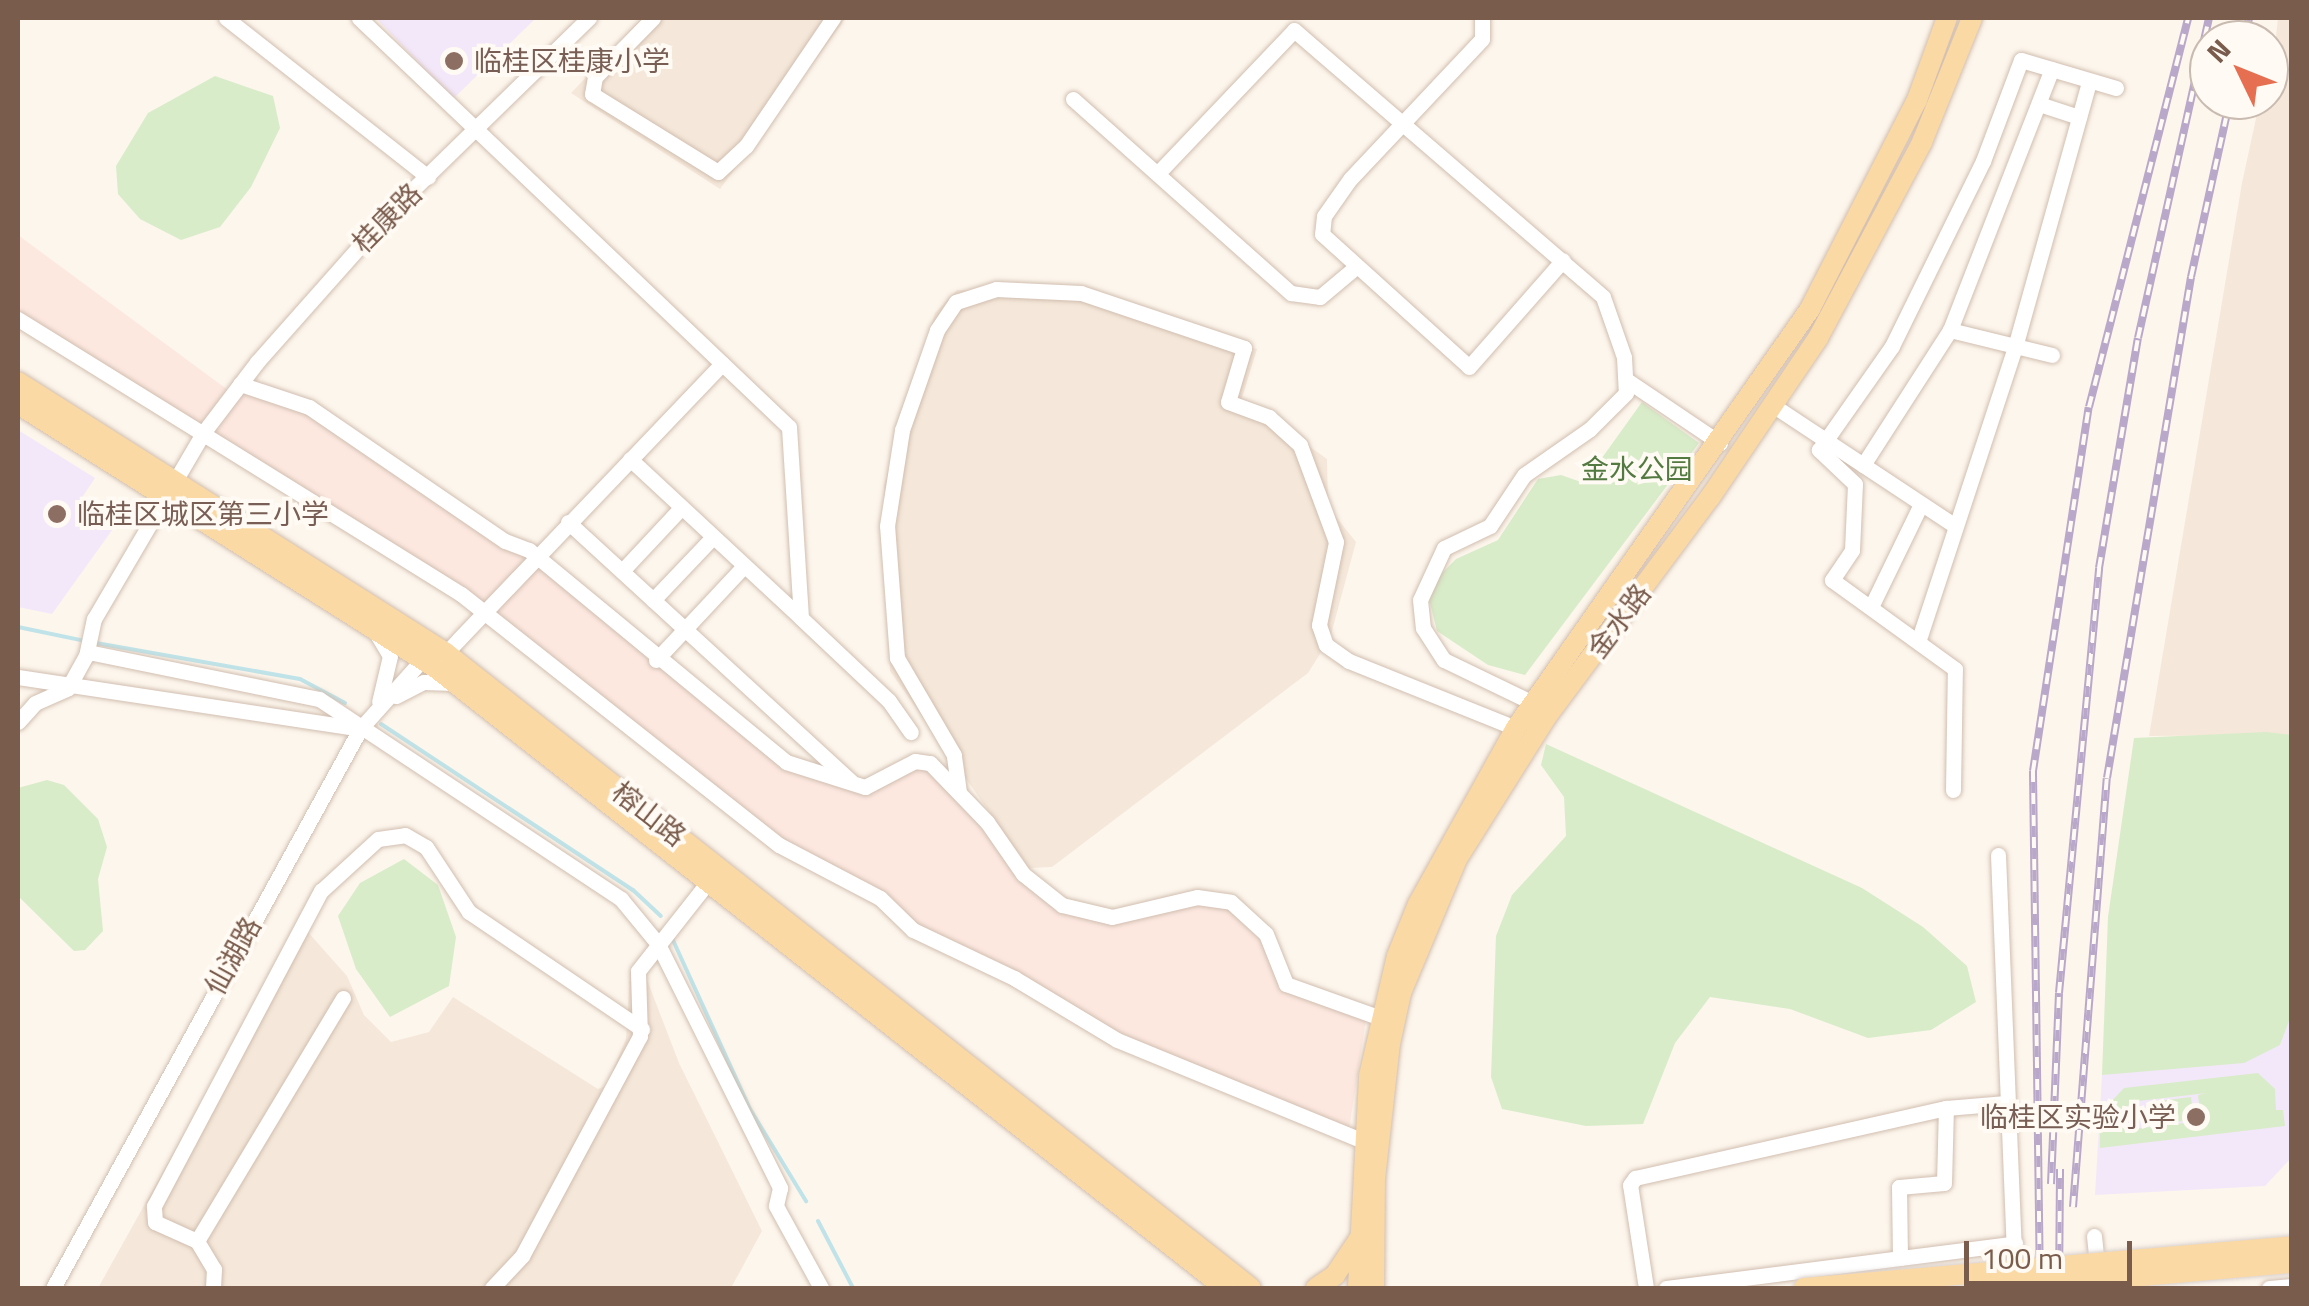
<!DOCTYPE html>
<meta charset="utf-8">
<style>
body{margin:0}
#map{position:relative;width:2309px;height:1306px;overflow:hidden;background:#fdf6ec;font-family:"Titillium Web","Noto Sans SC",sans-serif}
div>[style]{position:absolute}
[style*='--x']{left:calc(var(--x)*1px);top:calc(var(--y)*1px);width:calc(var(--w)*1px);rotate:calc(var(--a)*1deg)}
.residential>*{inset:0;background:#f5e8da}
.commercial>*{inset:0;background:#fde8e0}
.education>*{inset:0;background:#f3e8fa}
.green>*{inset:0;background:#d8ecc9}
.stream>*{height:4px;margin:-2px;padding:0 2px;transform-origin:2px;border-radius:2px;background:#bfe3e8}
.roads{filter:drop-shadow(0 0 2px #d1beb0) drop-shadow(0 0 2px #d1beb0)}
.minor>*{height:15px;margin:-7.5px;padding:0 7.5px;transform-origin:7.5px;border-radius:7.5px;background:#fff}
.major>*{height:20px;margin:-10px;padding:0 10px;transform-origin:10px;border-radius:10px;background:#fbd9a5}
.rail>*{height:8px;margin-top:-4px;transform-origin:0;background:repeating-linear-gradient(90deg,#fffaf3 0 11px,#b9a8c9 0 22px);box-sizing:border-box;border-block:2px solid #b9a8c9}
.bridges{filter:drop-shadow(0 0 2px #dad1cd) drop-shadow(0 0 2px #dad1cd)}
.major-bridge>*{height:20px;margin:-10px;padding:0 10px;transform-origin:10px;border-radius:10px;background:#fbd9a5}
.dots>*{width:28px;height:28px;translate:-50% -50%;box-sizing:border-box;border:5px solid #fffaf3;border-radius:50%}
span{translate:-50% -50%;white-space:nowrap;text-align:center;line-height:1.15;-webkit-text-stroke:8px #fffaf3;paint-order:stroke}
.education-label{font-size:28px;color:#785e54}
.left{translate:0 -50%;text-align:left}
.right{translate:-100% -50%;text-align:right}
.street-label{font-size:28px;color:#7a5c4d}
.park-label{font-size:28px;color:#537a41}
.frame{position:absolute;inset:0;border:20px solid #7a5c4d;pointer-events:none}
.north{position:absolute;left:2189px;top:20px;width:100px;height:100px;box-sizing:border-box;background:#fffaf3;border:2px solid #cabbb1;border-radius:50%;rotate:313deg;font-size:28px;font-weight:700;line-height:40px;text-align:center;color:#7a5c4d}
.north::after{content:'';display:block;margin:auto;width:35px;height:45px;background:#e76f51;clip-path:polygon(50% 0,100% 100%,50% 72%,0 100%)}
.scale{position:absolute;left:1964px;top:1241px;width:168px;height:45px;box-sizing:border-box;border:5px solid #7a5c4d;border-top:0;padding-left:12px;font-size:30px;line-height:35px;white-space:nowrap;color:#7a5c4d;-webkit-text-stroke:8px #fffaf3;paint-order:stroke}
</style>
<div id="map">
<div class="residential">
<div style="clip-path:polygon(643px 18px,846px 18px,720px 189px,571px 93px)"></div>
<div style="clip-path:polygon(2278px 18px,2291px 18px,2291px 735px,2149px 736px,2242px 183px,2260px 100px,2269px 100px)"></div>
<div style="clip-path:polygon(957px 290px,1049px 292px,1257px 349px,1238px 411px,1288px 431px,1327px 459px,1328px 507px,1356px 542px,1330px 638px,1308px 673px,1052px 867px,1029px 868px,890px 671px,884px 485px,935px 313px)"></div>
<div style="clip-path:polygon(307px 931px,347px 976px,364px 1015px,391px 1042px,429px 1032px,453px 997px,598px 1089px,606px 1086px,626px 1039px,630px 972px,644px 972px,679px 1063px,762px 1231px,731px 1288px,98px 1288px,294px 937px)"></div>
</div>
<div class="commercial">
<div style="clip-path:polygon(18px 235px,232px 393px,240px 384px,299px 404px,529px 550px,764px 748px,865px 787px,919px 760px,1043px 893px,1112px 917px,1197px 897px,1246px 910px,1286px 984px,1367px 1013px,1348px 1136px,1235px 1093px,927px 936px,894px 909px,779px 845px,481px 613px,18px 319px)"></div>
</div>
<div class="education">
<div style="clip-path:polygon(376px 18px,536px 18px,453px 99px)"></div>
<div style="clip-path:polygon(18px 430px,95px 478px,79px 502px,115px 526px,52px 614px,18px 607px)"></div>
<div style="clip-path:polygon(2291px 1013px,2291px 1158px,2265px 1186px,2095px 1195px,2102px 1075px,2280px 1045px)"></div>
</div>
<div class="green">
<div style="clip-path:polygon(215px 76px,273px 96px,280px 128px,251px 187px,220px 227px,181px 240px,140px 219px,118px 194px,116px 166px,148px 113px)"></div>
<div style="clip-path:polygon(1642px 402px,1699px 443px,1525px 675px,1488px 665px,1437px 631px,1429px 599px,1441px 574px,1456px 559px,1498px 540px,1538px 479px,1561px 475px,1584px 483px)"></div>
<div style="clip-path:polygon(2266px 732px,2292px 735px,2292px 1013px,2280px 1045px,2244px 1063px,2102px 1075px,2108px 917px,2134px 738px)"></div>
<div style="clip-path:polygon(1546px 744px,1862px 888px,1923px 927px,1967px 966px,1976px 1002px,1931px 1030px,1868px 1038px,1790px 1009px,1710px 997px,1675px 1043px,1643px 1124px,1586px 1126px,1502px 1109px,1491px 1077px,1496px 936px,1512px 895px,1566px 836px,1564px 797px,1541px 765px)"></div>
<div style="clip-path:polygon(47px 780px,64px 785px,98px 819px,107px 847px,98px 879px,103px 931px,85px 950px,74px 951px,18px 896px,18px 788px)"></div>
<div style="clip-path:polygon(404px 859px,438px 885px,456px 937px,449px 986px,390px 1017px,356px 969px,338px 916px,360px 883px)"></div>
<div style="clip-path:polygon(evenodd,2258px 1073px,2275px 1089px,2276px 1110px,2283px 1110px,2285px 1126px,2100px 1148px,2100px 1132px,2109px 1130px,2107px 1106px,2124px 1088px,2258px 1073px,2207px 1093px,2198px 1095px,2201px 1121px,2133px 1129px,2122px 1120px,2130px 1102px,2207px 1093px)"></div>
<div style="clip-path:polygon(2191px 1097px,2194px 1120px,2153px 1124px,2151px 1102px)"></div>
</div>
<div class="stream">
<div style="--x:18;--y:627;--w:68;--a:11.8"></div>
<div style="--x:96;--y:643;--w:207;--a:10"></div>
<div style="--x:300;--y:679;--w:51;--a:28.1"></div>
<div style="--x:381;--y:724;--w:302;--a:33.4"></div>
<div style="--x:633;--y:890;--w:38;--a:43"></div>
<div style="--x:672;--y:938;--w:188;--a:65.5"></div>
<div style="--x:750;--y:1109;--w:108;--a:58.7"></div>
<div style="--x:818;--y:1221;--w:76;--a:62.4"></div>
</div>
<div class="roads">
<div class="minor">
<div style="--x:226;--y:18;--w:257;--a:38.2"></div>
<div style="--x:359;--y:18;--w:593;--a:43.57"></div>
<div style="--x:789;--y:427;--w:191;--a:86.4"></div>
<div style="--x:801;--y:618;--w:121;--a:43.3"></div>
<div style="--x:889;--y:701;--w:38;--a:55"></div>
<div style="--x:653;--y:18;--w:83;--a:134.5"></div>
<div style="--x:595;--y:77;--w:17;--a:100"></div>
<div style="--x:592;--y:94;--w:148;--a:31.8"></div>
<div style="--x:718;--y:172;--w:38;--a:-43"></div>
<div style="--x:746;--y:146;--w:155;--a:-55.8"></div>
<div style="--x:1482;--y:18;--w:21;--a:90"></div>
<div style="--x:1482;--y:39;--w:192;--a:133.3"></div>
<div style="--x:1350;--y:179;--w:45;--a:125.1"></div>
<div style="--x:1324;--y:216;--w:18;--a:96"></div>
<div style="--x:1322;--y:234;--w:198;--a:42.1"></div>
<div style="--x:1469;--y:367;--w:142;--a:-48.7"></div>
<div style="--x:1073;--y:99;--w:292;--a:41.7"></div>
<div style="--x:1291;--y:293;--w:29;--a:8"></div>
<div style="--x:1320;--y:297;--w:48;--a:-40"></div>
<div style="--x:2039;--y:104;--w:42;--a:18"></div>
<div style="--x:1158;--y:173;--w:197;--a:-46.4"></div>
<div style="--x:1294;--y:30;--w:408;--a:40.8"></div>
<div style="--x:1603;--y:297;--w:64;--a:70.7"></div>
<div style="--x:1624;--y:357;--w:36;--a:87"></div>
<div style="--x:1626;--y:393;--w:51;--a:135"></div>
<div style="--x:1590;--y:429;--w:80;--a:145.1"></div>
<div style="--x:1524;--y:475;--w:61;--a:123.7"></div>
<div style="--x:1490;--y:526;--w:51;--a:154.4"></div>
<div style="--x:1444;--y:548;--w:57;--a:114.8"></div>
<div style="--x:1420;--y:600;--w:28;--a:84"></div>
<div style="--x:1423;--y:628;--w:38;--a:57"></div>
<div style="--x:1444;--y:660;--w:99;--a:25.8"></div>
<div style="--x:18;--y:319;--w:521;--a:31.83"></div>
<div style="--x:461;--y:594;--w:405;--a:38.3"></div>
<div style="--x:779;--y:845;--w:114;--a:27.7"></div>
<div style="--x:880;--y:898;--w:46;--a:44.1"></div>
<div style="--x:913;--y:930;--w:112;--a:25.4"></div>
<div style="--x:1014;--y:978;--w:120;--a:31"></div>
<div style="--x:1117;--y:1040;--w:266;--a:22.3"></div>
<div style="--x:1950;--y:330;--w:105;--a:13.8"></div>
<div style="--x:1628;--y:381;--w:111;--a:34"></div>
<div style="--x:240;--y:384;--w:73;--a:18.4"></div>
<div style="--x:309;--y:407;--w:237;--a:34.4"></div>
<div style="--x:505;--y:541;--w:26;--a:21"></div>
<div style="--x:529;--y:550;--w:333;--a:39.5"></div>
<div style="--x:786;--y:762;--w:83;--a:17.6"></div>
<div style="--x:865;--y:787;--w:56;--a:-27.5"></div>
<div style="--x:915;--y:761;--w:15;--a:8"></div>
<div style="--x:930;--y:763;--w:82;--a:46"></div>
<div style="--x:987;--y:822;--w:63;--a:55.3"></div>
<div style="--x:1023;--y:874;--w:50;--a:38.5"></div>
<div style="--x:1062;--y:905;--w:51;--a:13.5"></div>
<div style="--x:1112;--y:917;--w:87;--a:-13.2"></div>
<div style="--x:1197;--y:897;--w:34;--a:8"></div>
<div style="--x:1231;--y:902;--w:47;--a:42.4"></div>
<div style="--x:1266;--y:934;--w:54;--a:68.2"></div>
<div style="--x:1286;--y:984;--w:101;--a:19.7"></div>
<div style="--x:1774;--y:406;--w:217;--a:33.5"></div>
<div style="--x:630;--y:459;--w:233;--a:42.9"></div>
<div style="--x:1863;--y:465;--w:161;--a:-57.2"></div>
<div style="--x:1950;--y:330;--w:280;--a:-68.7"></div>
<div style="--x:568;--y:522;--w:384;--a:42.5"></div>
<div style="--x:622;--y:571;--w:85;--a:-46.9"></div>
<div style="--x:653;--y:600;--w:84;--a:-46.4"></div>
<div style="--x:1871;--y:607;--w:114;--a:-64.1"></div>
<div style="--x:378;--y:636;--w:23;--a:59"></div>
<div style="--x:390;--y:656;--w:47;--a:103.4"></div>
<div style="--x:1919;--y:639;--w:307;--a:-71.8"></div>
<div style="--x:2015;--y:347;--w:275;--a:-74.4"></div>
<div style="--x:88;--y:652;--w:236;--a:11.5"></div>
<div style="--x:319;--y:699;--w:362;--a:33.5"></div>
<div style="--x:621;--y:899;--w:58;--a:50.6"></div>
<div style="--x:658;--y:944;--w:273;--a:63.4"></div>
<div style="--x:780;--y:1188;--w:18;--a:103"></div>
<div style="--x:776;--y:1206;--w:94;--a:61.2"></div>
<div style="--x:656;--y:660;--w:126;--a:-46.9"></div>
<div style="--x:18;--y:677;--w:342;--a:8.6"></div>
<div style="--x:396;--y:696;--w:31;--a:-27"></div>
<div style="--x:424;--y:682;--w:29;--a:2"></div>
<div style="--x:18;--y:722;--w:25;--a:-48"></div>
<div style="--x:35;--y:703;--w:36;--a:-24"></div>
<div style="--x:68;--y:688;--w:37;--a:-61"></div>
<div style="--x:86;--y:656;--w:38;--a:-78"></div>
<div style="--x:94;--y:619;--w:216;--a:-59.6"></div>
<div style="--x:203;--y:433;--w:89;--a:-52.7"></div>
<div style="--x:257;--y:362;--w:205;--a:-48.4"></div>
<div style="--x:393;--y:209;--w:274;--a:-44.3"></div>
<div style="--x:1953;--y:790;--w:121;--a:-89.1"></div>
<div style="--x:1955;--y:669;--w:152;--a:-144.1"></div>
<div style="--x:1832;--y:580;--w:36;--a:-56"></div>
<div style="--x:1852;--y:550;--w:66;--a:-87.4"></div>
<div style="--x:1855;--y:484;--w:50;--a:-136.6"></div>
<div style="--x:1819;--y:450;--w:127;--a:-54.9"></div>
<div style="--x:1892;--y:346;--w:206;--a:-63.8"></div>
<div style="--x:1983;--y:161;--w:108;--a:-69.4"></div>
<div style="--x:2021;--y:60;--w:99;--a:16.4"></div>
<div style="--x:959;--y:792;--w:37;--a:-98"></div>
<div style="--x:954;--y:755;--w:113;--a:-120.4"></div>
<div style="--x:897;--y:658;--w:132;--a:-94.3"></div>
<div style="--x:887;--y:526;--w:97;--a:-81.1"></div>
<div style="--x:902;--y:430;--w:106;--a:-70.7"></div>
<div style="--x:937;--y:330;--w:34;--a:-56"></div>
<div style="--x:956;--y:302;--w:42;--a:-18"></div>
<div style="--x:996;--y:289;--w:85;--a:2.7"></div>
<div style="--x:1081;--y:293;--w:172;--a:18.6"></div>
<div style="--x:1244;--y:348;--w:56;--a:106.5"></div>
<div style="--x:1228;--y:402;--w:44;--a:20.1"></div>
<div style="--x:1269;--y:417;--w:42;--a:42.1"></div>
<div style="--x:1300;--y:445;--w:103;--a:69.6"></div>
<div style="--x:1336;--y:542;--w:85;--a:101.6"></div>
<div style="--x:1319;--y:625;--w:21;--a:71"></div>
<div style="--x:1326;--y:645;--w:28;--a:35"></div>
<div style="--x:1349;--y:661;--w:180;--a:21.9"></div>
<div style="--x:1998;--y:855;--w:425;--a:87.7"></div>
<div style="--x:343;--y:998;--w:283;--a:121"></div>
<div style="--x:197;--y:1241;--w:46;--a:-155.7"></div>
<div style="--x:155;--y:1222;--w:16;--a:-94"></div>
<div style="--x:154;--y:1206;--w:357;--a:-62.1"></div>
<div style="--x:321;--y:891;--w:77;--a:-42.4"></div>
<div style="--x:378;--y:839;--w:27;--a:-8"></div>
<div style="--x:405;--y:835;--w:24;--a:30"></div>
<div style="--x:426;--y:847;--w:78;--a:56.5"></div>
<div style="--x:469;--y:912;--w:209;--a:34.1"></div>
<div style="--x:2094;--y:1236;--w:36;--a:84"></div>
<div style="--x:197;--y:1241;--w:33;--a:59"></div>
<div style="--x:214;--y:1269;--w:19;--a:93"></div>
<div style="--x:1900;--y:1258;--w:71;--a:-90.8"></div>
<div style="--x:1899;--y:1187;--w:45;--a:-5.1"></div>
<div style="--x:1944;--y:1183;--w:75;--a:-88.5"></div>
<div style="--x:53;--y:1288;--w:638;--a:-61.22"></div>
<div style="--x:360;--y:729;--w:91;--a:-48.1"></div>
<div style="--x:421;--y:661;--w:26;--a:-18"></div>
<div style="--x:446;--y:653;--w:19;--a:-47"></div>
<div style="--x:459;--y:639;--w:381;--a:-46.3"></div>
<div style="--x:492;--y:1288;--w:44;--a:-46.8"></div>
<div style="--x:522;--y:1256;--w:250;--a:-61.8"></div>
<div style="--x:640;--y:1036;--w:65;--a:-91.8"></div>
<div style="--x:638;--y:971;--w:113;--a:-51.8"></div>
<div style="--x:1646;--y:1288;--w:104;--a:-98.8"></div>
<div style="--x:1630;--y:1185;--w:9;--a:-54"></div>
<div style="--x:1635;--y:1178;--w:319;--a:-12.7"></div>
<div style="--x:1946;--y:1108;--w:60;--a:-4.8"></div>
<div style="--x:1666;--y:1288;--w:352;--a:-7.3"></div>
<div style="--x:2269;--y:1288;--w:23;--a:-5"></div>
</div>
<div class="major">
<div style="--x:18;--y:382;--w:507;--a:32.34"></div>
<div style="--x:446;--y:653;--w:1025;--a:38.27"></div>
<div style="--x:18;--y:404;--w:496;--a:32.3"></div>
<div style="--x:437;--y:669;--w:1002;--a:38.15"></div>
<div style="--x:1316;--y:1288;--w:23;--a:-34"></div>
<div style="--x:1335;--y:1275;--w:43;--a:-56.3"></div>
<div style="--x:1358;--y:1288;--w:212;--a:-87"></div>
<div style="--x:1369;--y:1076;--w:123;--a:-76.9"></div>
<div style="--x:1397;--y:956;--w:56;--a:-68"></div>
<div style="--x:1418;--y:904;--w:201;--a:-60.9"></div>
<div style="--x:1516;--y:728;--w:512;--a:-54.94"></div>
<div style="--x:1810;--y:309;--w:235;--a:-62.9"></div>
<div style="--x:1917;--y:100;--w:87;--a:-69.9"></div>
<div style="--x:1374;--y:1288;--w:109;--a:-89.5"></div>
<div style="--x:1375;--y:1179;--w:136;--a:-83.7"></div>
<div style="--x:1390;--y:1044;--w:52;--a:-77.8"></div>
<div style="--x:1401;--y:993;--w:145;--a:-67.3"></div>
<div style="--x:1457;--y:859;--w:169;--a:-57.8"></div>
<div style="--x:1547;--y:716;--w:274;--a:-53.3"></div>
<div style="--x:1711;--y:496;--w:191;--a:-55.9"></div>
<div style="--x:1818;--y:338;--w:222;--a:-62"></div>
<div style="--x:1922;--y:142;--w:134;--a:-68"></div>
</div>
</div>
<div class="rail">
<div style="--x:2244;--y:40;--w:23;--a:-77"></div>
<div style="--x:2051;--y:1184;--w:191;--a:-87.6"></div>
<div style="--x:2059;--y:993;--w:427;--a:-84.6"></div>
<div style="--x:2099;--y:568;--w:233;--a:-80.4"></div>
<div style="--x:2138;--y:338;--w:328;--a:-77.5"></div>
<div style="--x:2073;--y:1207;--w:430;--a:-85.5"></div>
<div style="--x:2107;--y:778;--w:508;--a:-80.48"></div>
<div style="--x:2191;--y:277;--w:181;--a:-77.6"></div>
<div style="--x:2040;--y:1288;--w:517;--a:-90.78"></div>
<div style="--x:2033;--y:771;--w:368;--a:-81.3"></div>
<div style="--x:2089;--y:407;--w:401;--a:-75.7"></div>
<div style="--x:2059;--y:1288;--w:119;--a:-89.5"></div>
</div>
<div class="bridges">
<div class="major-bridge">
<div style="--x:1804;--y:1288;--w:490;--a:-4.9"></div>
<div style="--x:2005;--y:1288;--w:288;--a:-5"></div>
</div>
</div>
<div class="dots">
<div style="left:454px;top:61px;background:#8d6e63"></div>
<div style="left:57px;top:514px;background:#8d6e63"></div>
<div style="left:2196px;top:1117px;background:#8d6e63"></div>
</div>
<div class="education-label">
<span class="left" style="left:474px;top:61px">临桂区桂康小学</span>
<span class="left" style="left:77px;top:514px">临桂区城区第三小学</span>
<span class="right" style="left:2176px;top:1117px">临桂区实验小学</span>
</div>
<div class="street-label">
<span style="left:387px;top:218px;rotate:-45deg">桂康路</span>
<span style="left:1619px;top:621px;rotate:-53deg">金水路</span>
<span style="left:649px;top:814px;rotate:38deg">榕山路</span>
<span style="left:233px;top:956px;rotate:-61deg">仙湖路</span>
</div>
<div class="park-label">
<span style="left:1637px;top:469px">金水公园</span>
</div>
<div class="frame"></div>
<div class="north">N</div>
<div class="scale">100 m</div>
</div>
